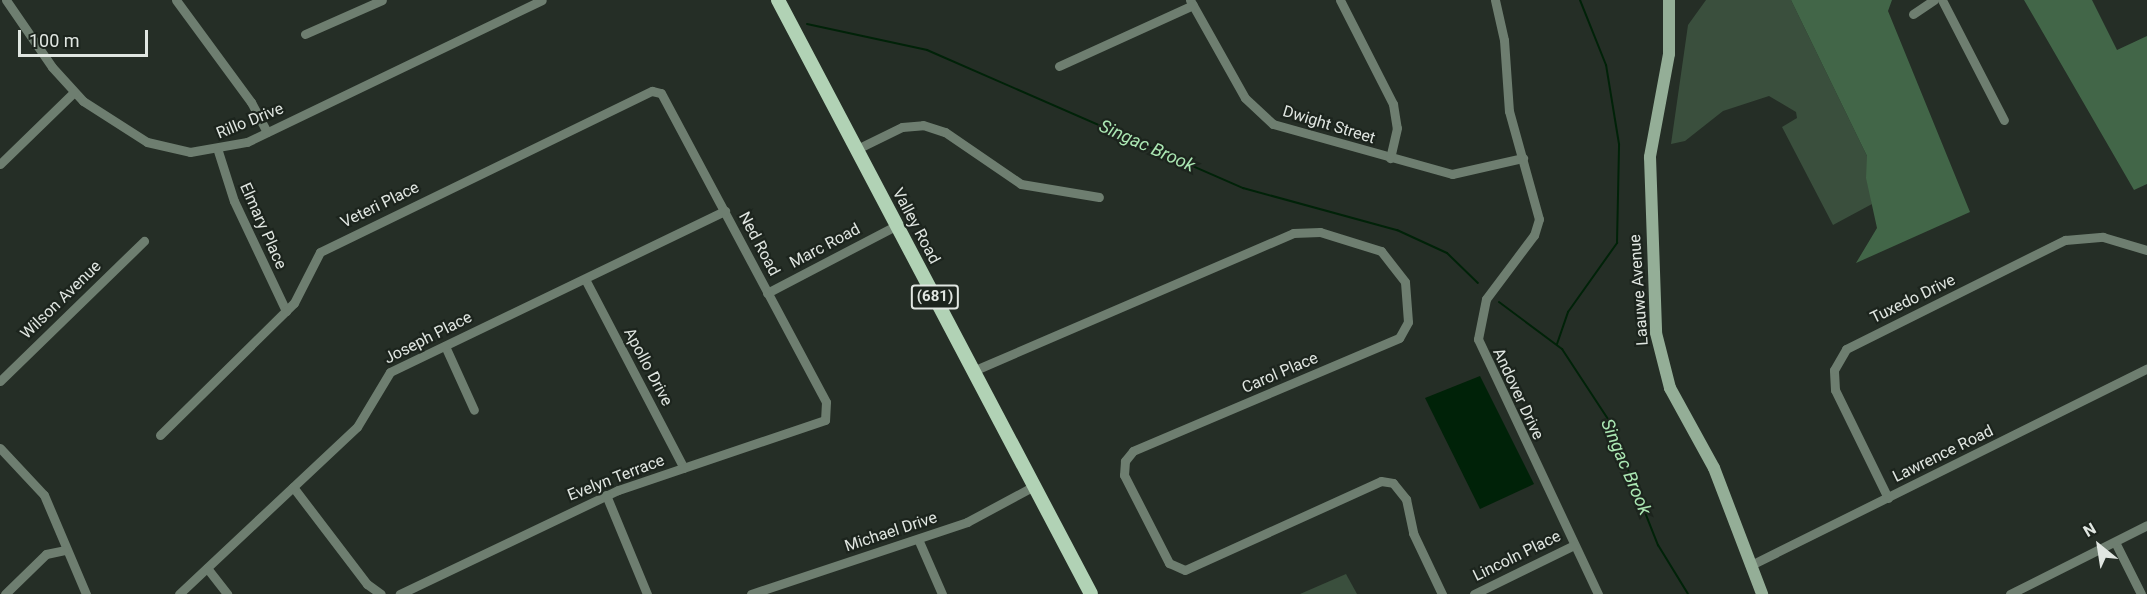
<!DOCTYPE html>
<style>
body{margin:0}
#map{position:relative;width:2147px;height:594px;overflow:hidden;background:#252e26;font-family:Roboto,sans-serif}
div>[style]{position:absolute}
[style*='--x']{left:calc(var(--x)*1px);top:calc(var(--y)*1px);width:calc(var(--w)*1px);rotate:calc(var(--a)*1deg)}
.green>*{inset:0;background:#3a4f3d}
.forest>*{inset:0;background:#426648}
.water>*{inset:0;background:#002208}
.stream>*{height:2px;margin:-1px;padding:0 1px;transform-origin:1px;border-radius:1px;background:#002208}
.street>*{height:9px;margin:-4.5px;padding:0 4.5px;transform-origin:4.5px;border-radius:4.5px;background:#6e7e70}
.secondary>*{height:12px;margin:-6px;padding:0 6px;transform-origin:6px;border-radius:6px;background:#94ae97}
.primary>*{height:14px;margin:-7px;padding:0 7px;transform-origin:7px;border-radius:7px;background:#b1d2b5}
span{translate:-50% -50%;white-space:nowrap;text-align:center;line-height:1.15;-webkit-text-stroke:4.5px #1c241d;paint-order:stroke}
.shield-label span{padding:2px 4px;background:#1c241d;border:2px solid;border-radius:4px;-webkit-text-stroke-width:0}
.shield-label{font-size:15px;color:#e0e6e1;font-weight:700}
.street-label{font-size:16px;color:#e0e6e1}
.water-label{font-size:18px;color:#abe7b3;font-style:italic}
.north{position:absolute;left:2069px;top:516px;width:60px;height:60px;-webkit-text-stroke:4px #1c241d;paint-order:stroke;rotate:330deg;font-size:16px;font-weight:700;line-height:24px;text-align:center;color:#e0e6e1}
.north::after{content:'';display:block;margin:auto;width:21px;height:27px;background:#e0e6e1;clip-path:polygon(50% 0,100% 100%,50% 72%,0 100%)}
.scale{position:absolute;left:18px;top:30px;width:130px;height:27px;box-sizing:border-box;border:3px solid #e0e6e1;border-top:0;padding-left:8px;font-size:18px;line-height:21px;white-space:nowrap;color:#e0e6e1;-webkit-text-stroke:4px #1c241d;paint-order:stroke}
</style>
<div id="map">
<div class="green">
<div style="clip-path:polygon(1706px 0,1791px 0,1867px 156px,1872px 204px,1833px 225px,1782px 127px,1797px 118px,1796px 112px,1769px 96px,1723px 111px,1685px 141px,1671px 144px,1688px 25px)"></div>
<div style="clip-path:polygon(1346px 574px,1357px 594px,1300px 594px)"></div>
</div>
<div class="forest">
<div style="clip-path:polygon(1791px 0,1892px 0,1888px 11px,1970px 212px,1856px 263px,1877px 228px,1866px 178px,1867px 156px)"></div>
<div style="clip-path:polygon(2024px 0,2092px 0,2117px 50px,2147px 36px,2147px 184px,2134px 190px)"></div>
</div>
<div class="water">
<div style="clip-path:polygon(1480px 376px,1534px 484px,1480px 509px,1425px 398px)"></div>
</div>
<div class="stream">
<div style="--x:807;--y:24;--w:123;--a:12.2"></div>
<div style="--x:927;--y:50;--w:345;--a:23.6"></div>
<div style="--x:1243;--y:188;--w:160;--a:15.3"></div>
<div style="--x:1397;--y:230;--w:55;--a:24.7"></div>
<div style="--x:1447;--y:253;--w:43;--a:44.1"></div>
<div style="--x:1499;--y:302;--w:79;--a:36.7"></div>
<div style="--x:1562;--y:349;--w:84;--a:56.7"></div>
<div style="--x:1608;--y:419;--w:136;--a:68.4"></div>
<div style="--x:1658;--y:545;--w:57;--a:58.5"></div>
<div style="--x:1557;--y:344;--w:34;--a:-71"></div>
<div style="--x:1568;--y:312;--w:85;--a:-54.6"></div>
<div style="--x:1617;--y:243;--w:99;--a:-88.8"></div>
<div style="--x:1619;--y:144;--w:80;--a:-99.3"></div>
<div style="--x:1606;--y:65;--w:70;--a:-111.8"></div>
</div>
<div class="street">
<div style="--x:6;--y:0;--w:81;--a:55.5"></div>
<div style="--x:52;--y:67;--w:46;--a:47.6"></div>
<div style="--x:83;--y:101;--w:76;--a:32.6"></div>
<div style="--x:147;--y:142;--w:44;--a:13.1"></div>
<div style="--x:190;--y:152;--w:58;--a:-10"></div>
<div style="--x:247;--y:142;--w:327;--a:-25.7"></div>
<div style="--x:176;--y:0;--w:127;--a:53.7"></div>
<div style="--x:251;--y:102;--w:34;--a:62"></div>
<div style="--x:1190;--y:0;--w:112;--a:60.7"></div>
<div style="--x:1245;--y:98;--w:38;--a:43"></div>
<div style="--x:1273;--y:124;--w:186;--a:15.6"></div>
<div style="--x:1452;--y:174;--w:73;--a:-12.7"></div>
<div style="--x:1340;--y:0;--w:117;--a:63"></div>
<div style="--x:1393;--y:104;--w:24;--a:81"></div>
<div style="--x:1397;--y:128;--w:31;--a:103"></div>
<div style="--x:1495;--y:0;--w:41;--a:77.3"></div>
<div style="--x:1504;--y:40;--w:71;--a:86"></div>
<div style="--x:1509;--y:111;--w:112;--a:74.5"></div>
<div style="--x:1539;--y:219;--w:17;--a:107"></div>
<div style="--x:1534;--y:235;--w:80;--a:126.9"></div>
<div style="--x:1486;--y:299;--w:41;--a:101.3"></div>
<div style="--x:1478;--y:339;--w:282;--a:64.8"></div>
<div style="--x:1942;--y:0;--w:135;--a:62.7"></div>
<div style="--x:1913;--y:14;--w:25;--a:-34"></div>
<div style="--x:305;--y:34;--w:84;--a:-23.8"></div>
<div style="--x:1059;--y:66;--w:147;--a:-24.5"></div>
<div style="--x:857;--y:149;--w:50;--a:-26.1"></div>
<div style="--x:902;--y:127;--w:21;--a:-5"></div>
<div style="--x:923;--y:125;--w:23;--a:18"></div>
<div style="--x:945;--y:132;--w:92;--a:34.4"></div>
<div style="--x:1021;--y:184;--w:79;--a:9.5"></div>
<div style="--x:218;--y:151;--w:52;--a:72.3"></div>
<div style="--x:234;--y:201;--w:122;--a:64.7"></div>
<div style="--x:0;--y:164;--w:103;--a:-44.2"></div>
<div style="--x:585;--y:279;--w:213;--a:62.4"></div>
<div style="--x:767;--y:293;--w:147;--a:-27.6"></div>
<div style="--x:445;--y:346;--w:70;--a:65.6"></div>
<div style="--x:973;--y:371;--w:348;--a:-23.3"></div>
<div style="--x:1293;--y:233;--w:27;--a:-2"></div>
<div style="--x:1320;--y:232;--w:64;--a:17.3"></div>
<div style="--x:1381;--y:251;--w:39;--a:52"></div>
<div style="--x:1405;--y:282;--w:40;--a:85.7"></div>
<div style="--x:1408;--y:322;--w:18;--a:119"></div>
<div style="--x:1399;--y:338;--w:289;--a:157"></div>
<div style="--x:1133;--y:451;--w:13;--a:129"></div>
<div style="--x:1125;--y:461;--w:14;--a:94"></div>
<div style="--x:1124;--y:475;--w:99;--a:62.9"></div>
<div style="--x:1169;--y:563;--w:17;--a:24"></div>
<div style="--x:1185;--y:570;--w:215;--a:-24.4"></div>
<div style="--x:1381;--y:481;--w:12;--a:9"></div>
<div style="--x:1393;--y:483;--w:21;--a:51"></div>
<div style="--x:1406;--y:499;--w:35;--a:78"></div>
<div style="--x:1413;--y:533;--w:68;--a:64.6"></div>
<div style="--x:0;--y:381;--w:201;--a:-44.2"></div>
<div style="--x:160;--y:435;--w:188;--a:-44.6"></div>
<div style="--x:294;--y:303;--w:57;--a:-63"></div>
<div style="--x:320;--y:252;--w:369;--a:-25.9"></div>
<div style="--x:652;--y:91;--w:9;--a:13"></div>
<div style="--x:661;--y:93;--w:350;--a:61.9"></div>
<div style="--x:826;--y:402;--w:18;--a:93"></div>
<div style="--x:825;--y:420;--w:219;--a:161.3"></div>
<div style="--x:618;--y:490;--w:242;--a:154.5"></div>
<div style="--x:0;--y:448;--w:64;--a:46.9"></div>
<div style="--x:44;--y:495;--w:108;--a:67"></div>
<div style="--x:293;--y:487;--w:122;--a:52.7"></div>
<div style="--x:367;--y:584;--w:17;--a:36"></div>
<div style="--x:606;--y:495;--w:107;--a:67.5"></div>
<div style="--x:1888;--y:498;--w:120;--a:-116.1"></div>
<div style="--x:1835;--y:390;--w:20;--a:-93"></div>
<div style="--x:1834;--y:370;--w:24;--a:-60"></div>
<div style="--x:1846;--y:349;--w:245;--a:-26.5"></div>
<div style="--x:2065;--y:240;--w:38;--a:-5"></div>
<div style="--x:2103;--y:237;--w:46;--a:16.5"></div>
<div style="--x:918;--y:539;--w:60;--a:66.4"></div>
<div style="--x:2115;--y:542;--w:58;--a:63.4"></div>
<div style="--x:1751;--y:565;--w:442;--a:-26.4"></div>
<div style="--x:207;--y:568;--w:33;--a:52"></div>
<div style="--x:5;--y:594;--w:57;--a:-44.3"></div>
<div style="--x:46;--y:554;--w:19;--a:-12"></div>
<div style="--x:179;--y:594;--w:244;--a:-43.2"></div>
<div style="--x:357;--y:427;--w:64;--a:-59"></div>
<div style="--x:390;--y:372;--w:372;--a:-25.7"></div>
<div style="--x:751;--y:594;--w:228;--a:-18.4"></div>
<div style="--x:967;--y:522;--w:76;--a:-28.2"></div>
<div style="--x:1474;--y:594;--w:111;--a:-26.1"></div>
<div style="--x:2010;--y:594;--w:153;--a:-26.7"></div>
</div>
<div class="secondary">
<div style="--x:1669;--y:0;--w:54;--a:90"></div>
<div style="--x:1669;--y:54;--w:105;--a:100.5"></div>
<div style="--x:1650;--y:157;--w:176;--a:88"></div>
<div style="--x:1656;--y:333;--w:57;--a:75.7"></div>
<div style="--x:1670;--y:388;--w:91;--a:61.2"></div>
<div style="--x:1714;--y:468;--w:135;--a:69.1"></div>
</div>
<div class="primary">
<div style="--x:778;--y:0;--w:671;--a:62.21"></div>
</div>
<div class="shield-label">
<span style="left:935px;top:297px">(681)</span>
</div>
<div class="street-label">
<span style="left:250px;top:121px;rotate:-22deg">Rillo Drive</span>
<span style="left:1329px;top:125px;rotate:17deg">Dwight Street</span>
<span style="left:380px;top:205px;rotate:-26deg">Veteri Place</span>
<span style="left:263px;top:226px;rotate:66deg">Elmary Place</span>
<span style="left:916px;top:226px;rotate:62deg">Valley Road</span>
<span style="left:759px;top:244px;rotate:62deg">Ned Road</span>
<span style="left:825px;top:246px;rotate:-28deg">Marc Road</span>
<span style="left:1639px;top:290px;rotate:-94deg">Laauwe Avenue</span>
<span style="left:1913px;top:299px;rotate:-26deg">Tuxedo Drive</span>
<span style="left:61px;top:300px;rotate:-44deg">Wilson Avenue</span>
<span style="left:428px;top:338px;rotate:-27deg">Joseph Place</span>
<span style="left:648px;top:367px;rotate:62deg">Apollo Drive</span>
<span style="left:1280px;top:373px;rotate:-23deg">Carol Place</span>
<span style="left:1518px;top:394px;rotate:65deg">Andover Drive</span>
<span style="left:1943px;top:454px;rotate:-26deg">Lawrence Road</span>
<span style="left:616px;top:478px;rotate:-21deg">Evelyn Terrace</span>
<span style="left:891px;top:532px;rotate:-18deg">Michael Drive</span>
<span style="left:1517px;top:556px;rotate:-26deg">Lincoln Place</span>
</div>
<div class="water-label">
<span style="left:1147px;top:146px;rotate:24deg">Singac Brook</span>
<span style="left:1626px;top:467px;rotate:67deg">Singac Brook</span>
</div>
<div class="north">N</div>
<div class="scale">100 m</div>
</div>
